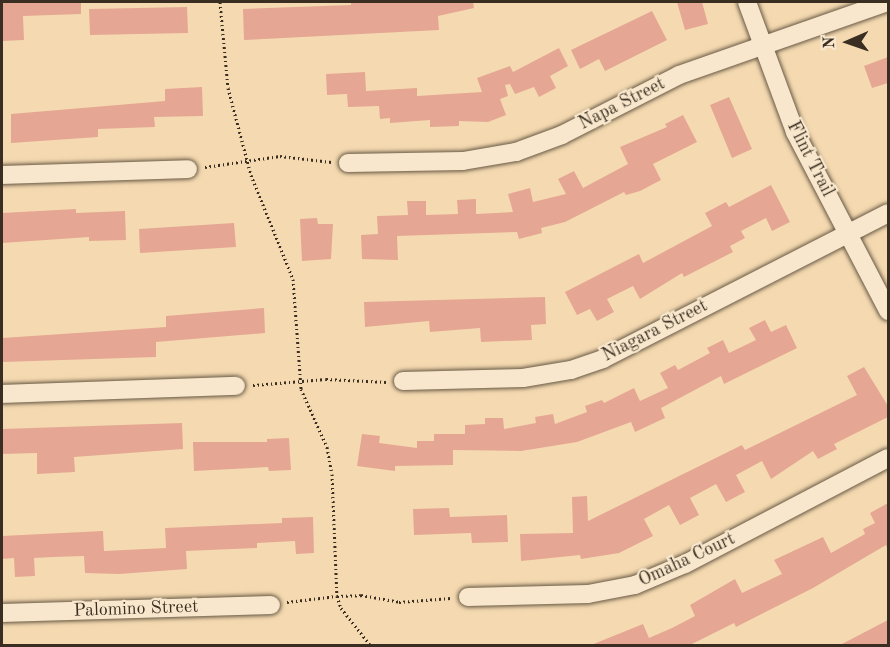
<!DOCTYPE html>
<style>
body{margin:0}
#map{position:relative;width:890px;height:647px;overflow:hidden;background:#f5dab1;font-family:"Old Standard TT",serif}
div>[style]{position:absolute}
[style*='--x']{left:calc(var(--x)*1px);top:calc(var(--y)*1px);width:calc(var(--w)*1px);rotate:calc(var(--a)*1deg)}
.building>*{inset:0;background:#e5a793}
.path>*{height:3px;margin-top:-1.5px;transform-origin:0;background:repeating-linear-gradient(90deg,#392e21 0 1.5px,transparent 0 4.5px)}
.roads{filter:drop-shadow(0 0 2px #685945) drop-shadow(0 0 2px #685945)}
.street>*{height:18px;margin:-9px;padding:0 9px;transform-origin:9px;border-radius:9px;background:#f8e7cc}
span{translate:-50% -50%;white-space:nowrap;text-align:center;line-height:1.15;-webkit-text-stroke:4.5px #f8e7cc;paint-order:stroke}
.street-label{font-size:18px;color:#392e21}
.frame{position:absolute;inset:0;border:3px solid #392e21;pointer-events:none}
.north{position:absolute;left:818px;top:12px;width:60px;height:60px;-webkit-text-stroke:4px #f8e7cc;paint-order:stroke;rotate:268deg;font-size:16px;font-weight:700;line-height:24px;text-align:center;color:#392e21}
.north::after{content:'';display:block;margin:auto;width:21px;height:27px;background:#392e21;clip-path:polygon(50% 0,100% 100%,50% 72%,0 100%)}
</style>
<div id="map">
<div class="building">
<div style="clip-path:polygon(2px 2px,81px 2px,81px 14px,23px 16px,24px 40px,3px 41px)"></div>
<div style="clip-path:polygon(351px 2px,473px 2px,474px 8px,438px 16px,439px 30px,244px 40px,243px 9px,351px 5px)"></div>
<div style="clip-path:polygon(677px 2px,702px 2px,708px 24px,685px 30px)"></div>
<div style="clip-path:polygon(187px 7px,188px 33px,90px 35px,89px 9px)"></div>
<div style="clip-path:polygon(652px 11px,667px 40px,605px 71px,599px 59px,580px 69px,571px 50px)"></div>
<div style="clip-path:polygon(559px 48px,568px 66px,550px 76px,556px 88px,539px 97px,534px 87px,515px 94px,510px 84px,505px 85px,508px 96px,500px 99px,506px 115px,488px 122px,459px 121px,459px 126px,430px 127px,430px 120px,390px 123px,390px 118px,380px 119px,379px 106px,348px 107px,347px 94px,327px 95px,326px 74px,365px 72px,366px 91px,417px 88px,417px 96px,482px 92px,477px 78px,510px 66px,513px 72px)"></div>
<div style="clip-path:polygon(888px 57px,888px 83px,872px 88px,864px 66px)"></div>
<div style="clip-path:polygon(202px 87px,203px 116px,154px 117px,155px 127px,98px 129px,98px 137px,11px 143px,11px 114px,165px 101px,165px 89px)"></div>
<div style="clip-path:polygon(729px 97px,752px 149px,732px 158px,710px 105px)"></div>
<div style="clip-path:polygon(683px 115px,697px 142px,653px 164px,661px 180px,640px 191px,626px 195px,624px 192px,565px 222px,541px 228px,542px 233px,519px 239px,517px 232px,397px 236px,398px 260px,362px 259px,361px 235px,378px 234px,377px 216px,408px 215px,407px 201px,426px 201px,426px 215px,458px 214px,457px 200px,476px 199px,476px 214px,513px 212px,508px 194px,530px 188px,533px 202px,566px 194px,558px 179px,574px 171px,583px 188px,628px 164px,620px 147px,667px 127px,665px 124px)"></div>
<div style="clip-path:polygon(771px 185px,790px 222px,772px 231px,766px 218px,741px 231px,745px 238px,730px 246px,733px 252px,684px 277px,682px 273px,640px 299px,633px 286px,607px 299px,614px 312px,597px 321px,590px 309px,577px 315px,565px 292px,639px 254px,643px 263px,712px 226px,705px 213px,726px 202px,729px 207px)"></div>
<div style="clip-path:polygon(76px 209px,76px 213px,125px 211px,126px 240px,89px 241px,89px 237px,2px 243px,2px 213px)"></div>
<div style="clip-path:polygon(317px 218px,318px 224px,333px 224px,331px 259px,302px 261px,300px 219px)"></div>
<div style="clip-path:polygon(234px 223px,236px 247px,140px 253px,139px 229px)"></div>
<div style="clip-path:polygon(545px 297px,546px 324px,531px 325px,532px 340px,481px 342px,480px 328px,430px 332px,429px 321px,365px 327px,364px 302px)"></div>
<div style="clip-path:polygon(264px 308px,265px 333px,156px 342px,156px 357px,2px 362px,2px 338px,166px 327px,166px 316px)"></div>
<div style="clip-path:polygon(765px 320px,771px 332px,786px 325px,797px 348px,724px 384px,721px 376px,661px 408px,665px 418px,635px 432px,631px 422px,577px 442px,521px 451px,453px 450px,453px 465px,395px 466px,395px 471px,357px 466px,362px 434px,380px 436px,379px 443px,417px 448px,417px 441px,434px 441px,434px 434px,465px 434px,465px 425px,485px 424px,485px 418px,503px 418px,504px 429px,536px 423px,535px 417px,553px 414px,555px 424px,587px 412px,585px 406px,602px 400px,604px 403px,634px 388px,640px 401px,668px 388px,660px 373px,675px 365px,678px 370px,710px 353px,707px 348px,723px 340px,729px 353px,756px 340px,749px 328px)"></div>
<div style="clip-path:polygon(864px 367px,888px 406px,888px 417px,834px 444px,837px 449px,818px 459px,813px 451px,771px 479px,762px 461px,736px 475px,745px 492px,726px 502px,716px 484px,690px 498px,699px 515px,680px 525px,669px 505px,644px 519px,653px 536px,619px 553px,581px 559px,580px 555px,521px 561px,520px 534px,573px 533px,572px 497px,587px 496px,588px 521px,742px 445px,745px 450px,857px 395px,847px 376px)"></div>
<div style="clip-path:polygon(182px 423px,183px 449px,74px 457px,75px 472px,37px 474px,37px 453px,2px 454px,2px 429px)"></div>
<div style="clip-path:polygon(289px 438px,291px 470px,269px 471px,268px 467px,194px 471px,193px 442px,267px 442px,267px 439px)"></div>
<div style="clip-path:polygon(888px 503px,888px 550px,886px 545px,813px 588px,736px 627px,734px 623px,690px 645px,591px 645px,643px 624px,649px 638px,672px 628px,695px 616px,690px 605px,735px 579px,742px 593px,782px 574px,774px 560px,823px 537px,831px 553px,865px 534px,863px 529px,875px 523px,870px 513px)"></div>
<div style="clip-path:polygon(449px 508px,450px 517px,507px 515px,508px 542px,472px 543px,471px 533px,414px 535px,413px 509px)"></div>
<div style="clip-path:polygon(313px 517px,314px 553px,296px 554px,295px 541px,257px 543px,257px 548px,186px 551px,187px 569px,119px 574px,85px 573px,84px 556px,53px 557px,34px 558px,35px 576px,15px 577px,14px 558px,2px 559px,2px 536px,103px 531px,104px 551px,166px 548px,165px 528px,282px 523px,282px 518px)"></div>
<div style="clip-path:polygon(888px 620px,888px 645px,840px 645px)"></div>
</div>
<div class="path">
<div style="--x:220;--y:2;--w:86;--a:84.7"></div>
<div style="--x:228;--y:88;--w:90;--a:75.2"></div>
<div style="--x:251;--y:175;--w:112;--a:68"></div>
<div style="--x:293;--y:279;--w:110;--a:85.8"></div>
<div style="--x:301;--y:389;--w:64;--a:65.9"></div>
<div style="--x:327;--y:447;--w:27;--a:80"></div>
<div style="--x:332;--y:474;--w:122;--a:87.7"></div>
<div style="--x:337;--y:596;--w:13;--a:72"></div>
<div style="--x:341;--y:608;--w:48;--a:51.7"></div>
<div style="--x:205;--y:167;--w:76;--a:-8.3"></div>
<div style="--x:280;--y:156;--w:52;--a:6.6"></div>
<div style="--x:253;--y:385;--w:73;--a:-4.7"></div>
<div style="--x:326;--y:379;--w:61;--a:2.8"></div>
<div style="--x:287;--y:602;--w:50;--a:-6.8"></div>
<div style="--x:337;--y:596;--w:24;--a:-2"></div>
<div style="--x:361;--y:595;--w:39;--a:10"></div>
<div style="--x:399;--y:602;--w:52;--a:-4.4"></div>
</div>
<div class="roads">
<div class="street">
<div style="--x:747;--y:2;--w:139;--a:69.7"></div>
<div style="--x:795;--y:132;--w:202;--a:62.5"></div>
<div style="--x:348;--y:163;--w:115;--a:-1"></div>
<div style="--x:463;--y:161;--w:54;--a:-9.6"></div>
<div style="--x:516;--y:152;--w:49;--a:-20.3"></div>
<div style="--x:562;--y:135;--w:131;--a:-27.1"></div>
<div style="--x:679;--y:75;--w:221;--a:-19.3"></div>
<div style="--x:2;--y:175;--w:186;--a:-1.8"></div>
<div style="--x:403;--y:381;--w:120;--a:-1.4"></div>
<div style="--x:523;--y:378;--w:49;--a:-9.5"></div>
<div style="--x:571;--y:370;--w:34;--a:-19"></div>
<div style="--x:603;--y:359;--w:320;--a:-27.1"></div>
<div style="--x:2;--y:394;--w:234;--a:-2"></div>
<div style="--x:468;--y:597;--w:120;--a:-1.4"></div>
<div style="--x:588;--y:594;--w:48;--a:-10.8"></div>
<div style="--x:635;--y:585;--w:54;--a:-22.8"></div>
<div style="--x:685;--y:564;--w:229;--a:-27.6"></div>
<div style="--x:2;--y:613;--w:269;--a:-1.7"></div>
</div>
</div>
<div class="street-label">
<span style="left:622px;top:104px;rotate:-27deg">Napa Street</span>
<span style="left:810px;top:159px;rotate:63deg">Flint Trail</span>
<span style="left:655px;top:331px;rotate:-27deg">Niagara Street</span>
<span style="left:687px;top:560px;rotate:-25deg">Omaha Court</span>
<span style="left:136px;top:609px;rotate:-2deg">Palomino Street</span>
</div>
<div class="frame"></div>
<div class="north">N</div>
</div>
